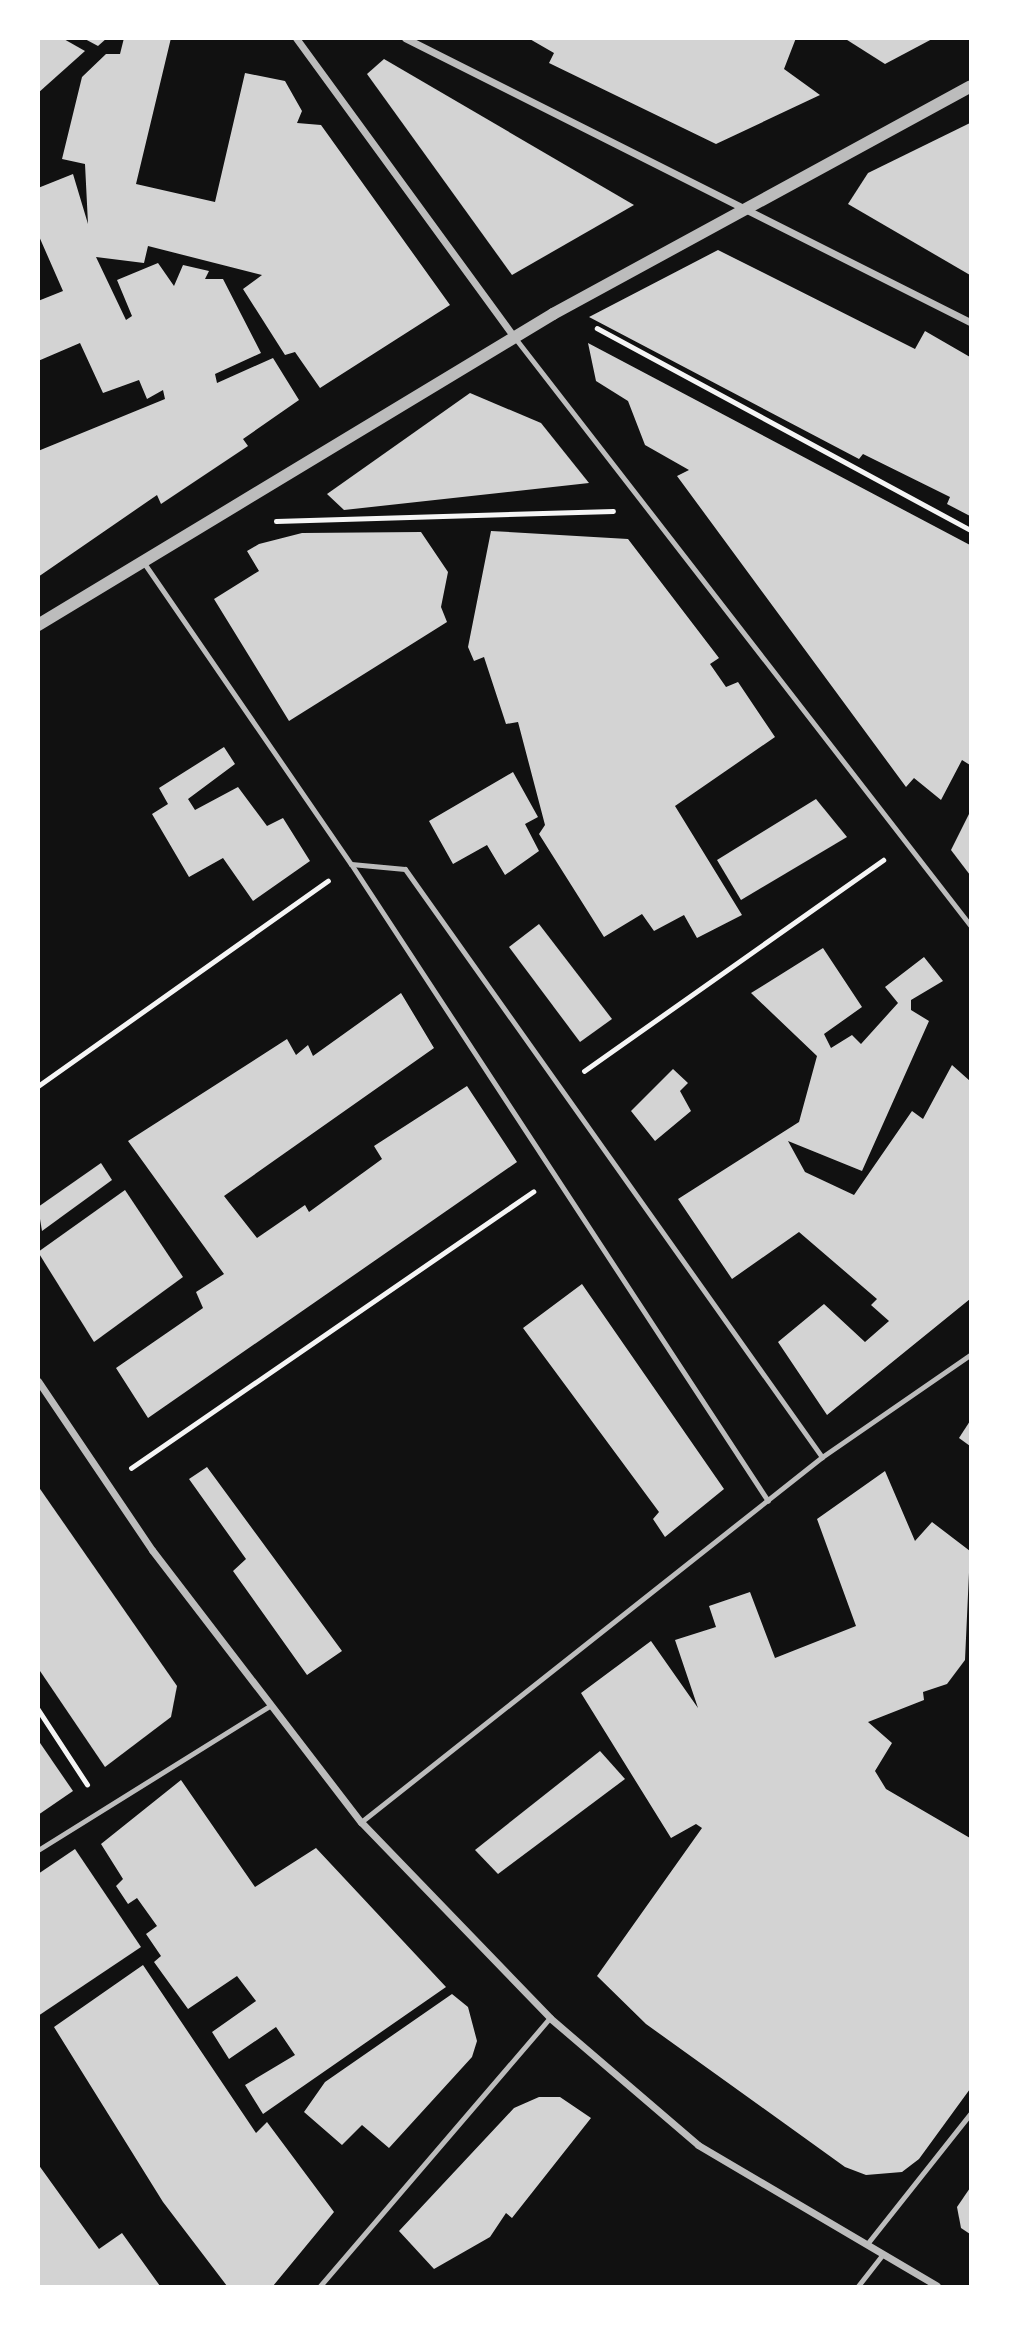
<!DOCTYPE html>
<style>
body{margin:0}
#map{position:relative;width:1009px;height:2325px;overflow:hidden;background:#111;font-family:Jost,sans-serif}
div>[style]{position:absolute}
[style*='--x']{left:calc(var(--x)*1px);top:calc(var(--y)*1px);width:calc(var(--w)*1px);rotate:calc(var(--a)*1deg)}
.building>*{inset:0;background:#d3d3d3}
.path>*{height:4.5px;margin:-2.25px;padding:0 2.25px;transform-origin:2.25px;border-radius:2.25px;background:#f5f5f5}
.service>*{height:5px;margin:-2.5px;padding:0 2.5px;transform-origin:2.5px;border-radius:2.5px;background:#bcbcbc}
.minor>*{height:7px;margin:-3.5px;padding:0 3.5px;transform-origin:3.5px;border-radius:3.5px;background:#bcbcbc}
.tertiary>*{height:12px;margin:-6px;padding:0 6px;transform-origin:6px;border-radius:6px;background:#bcbcbc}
span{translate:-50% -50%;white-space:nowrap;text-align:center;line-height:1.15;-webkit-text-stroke:6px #fff;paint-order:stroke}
.frame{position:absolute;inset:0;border:40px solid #fff;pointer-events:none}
</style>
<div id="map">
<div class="building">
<div style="clip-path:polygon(38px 38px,62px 38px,85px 51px,38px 93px)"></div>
<div style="clip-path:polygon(83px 38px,107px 38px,98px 46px)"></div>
<div style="clip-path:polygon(124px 38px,171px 38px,136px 184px,215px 202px,245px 73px,285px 81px,302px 111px,297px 123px,321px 125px,450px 305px,320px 388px,295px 352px,285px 355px,243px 289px,262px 275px,148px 246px,144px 263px,96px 257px,126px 320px,132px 316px,117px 280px,158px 263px,174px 286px,183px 265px,209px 271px,205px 279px,223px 279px,261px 353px,215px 374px,217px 383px,273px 358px,299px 400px,243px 439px,248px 446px,161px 504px,157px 495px,38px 577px,38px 451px,165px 399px,163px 390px,147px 399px,139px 380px,103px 393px,80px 343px,38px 361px,38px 301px,63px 291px,38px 234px,38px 188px,73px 174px,88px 224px,85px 164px,62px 159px,82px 77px,106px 54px,120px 54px)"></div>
<div style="clip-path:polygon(528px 38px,796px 38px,784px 69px,820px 95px,716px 144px,549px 63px,554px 53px)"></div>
<div style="clip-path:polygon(844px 38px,934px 38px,885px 64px)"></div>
<div style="clip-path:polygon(384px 59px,634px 205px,512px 275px,367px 74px)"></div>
<div style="clip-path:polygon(970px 123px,970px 275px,848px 204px,868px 173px)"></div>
<div style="clip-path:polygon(718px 250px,915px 349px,925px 331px,970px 357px,970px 516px,947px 504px,950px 497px,863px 454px,859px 459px,589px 317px)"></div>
<div style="clip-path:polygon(588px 343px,970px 545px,970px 765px,962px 760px,941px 800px,914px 778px,906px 787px,677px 476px,689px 470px,645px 445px,628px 401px,596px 381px)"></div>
<div style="clip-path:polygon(470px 393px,541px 423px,589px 483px,344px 510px,327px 494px)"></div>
<div style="clip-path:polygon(491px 531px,628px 539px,719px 658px,710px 664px,726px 687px,738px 682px,775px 737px,675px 806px,742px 915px,697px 938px,684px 915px,654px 931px,642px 914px,604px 937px,539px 834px,545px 825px,518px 722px,506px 724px,484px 657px,474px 661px,468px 647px)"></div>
<div style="clip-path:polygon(421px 532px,448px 572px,441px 607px,447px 622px,289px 721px,214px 599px,259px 571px,247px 551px,259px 544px,302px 533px)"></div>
<div style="clip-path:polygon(224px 747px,235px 764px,188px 799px,195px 810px,238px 787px,267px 826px,283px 818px,310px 861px,253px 901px,223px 858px,189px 877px,152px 814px,168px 804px,159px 788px)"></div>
<div style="clip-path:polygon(513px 772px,538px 817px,525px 824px,539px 851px,505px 875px,487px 845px,453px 864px,429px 821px)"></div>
<div style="clip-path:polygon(816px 799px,847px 837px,741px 900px,717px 860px)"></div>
<div style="clip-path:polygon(970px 812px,970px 875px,951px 850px)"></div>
<div style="clip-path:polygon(539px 924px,612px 1019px,580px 1042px,509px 947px)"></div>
<div style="clip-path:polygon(823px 948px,862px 1007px,824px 1034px,831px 1048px,852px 1035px,861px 1044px,898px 1003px,885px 987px,924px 957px,943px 981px,911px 1000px,911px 1010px,929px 1021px,862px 1171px,788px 1141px,805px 1172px,854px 1195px,912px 1111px,923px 1119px,952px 1065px,970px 1081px,970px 1299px,827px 1415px,778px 1342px,824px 1304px,865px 1342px,889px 1321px,871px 1305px,877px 1299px,799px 1232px,732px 1279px,678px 1199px,799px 1122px,817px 1056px,751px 993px)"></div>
<div style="clip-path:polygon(401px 993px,434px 1048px,224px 1196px,257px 1238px,305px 1205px,309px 1212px,382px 1159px,374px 1146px,467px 1086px,517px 1162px,148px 1418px,116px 1368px,203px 1308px,196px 1292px,224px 1274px,128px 1141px,287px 1039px,296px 1055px,308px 1045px,313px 1056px)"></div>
<div style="clip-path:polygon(673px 1069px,688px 1083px,680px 1091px,691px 1111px,655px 1141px,631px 1111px)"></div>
<div style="clip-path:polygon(101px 1163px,112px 1180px,42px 1231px,38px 1207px)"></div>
<div style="clip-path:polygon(125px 1190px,183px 1277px,94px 1342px,38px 1252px)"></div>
<div style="clip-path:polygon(582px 1284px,724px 1489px,665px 1537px,653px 1519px,659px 1512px,523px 1328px)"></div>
<div style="clip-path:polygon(970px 1421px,970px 1446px,959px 1438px)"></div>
<div style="clip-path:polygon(207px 1467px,342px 1651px,307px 1675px,233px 1571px,246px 1559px,189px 1479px)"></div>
<div style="clip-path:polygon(885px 1471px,915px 1541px,932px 1522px,970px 1551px,965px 1660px,947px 1684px,923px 1692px,924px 1700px,868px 1722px,892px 1743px,875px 1771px,886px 1789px,970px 1838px,970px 2089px,919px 2159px,902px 2172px,866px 2175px,845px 2167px,646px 2024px,597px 1976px,702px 1828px,696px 1824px,671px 1838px,581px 1693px,651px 1641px,698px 1708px,675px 1640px,716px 1627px,709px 1606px,750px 1592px,775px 1658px,856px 1626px,817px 1519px)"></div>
<div style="clip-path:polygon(38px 1486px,177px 1686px,171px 1717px,105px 1767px,38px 1668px)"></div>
<div style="clip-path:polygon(38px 1740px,73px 1791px,38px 1815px)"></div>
<div style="clip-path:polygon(600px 1751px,625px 1779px,498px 1874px,475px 1850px)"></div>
<div style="clip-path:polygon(181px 1780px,255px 1887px,316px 1848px,446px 1987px,263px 2114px,245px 2085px,295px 2055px,276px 2027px,229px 2059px,212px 2032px,256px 2001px,237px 1976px,188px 2009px,154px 1962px,161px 1956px,146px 1934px,157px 1926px,137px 1898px,128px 1904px,116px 1886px,123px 1879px,101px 1844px)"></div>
<div style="clip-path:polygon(75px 1849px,141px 1947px,38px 2016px,38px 1874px)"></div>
<div style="clip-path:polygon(143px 1965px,256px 2133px,267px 2122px,334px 2212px,273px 2286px,227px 2286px,163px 2202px,54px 2027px)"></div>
<div style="clip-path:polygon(452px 1994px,468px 2007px,477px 2041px,472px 2057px,389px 2148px,362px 2125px,342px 2145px,304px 2112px,325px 2082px)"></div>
<div style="clip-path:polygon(539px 2097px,560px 2097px,591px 2118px,512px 2218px,506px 2213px,490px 2237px,434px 2269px,399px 2231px,514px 2108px)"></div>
<div style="clip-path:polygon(38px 2164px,99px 2249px,122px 2233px,160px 2286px,38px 2286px)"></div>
<div style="clip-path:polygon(970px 2188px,970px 2234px,961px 2228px,957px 2207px)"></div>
</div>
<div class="path">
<div style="--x:597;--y:328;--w:424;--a:28.4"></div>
<div style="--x:276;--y:521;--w:337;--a:-1.7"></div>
<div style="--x:584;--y:1071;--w:366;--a:-35.2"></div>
<div style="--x:38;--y:1086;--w:355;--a:-35.3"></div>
<div style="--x:131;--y:1468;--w:488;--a:-34.5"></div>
<div style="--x:38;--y:1709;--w:90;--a:56.8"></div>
</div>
<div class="service">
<div style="--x:515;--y:338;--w:743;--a:52.22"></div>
<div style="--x:144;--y:563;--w:365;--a:55.5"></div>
<div style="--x:351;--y:864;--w:761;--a:56.79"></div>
<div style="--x:351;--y:864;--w:54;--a:5.3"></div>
<div style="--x:405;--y:869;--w:721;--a:54.66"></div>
<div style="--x:361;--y:1822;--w:588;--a:-38.37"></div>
<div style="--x:822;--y:1457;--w:180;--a:-34.6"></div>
<div style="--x:38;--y:1850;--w:272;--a:-31.9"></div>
<div style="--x:867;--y:2244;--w:166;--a:-51.6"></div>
<div style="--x:320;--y:2286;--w:353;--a:-49.4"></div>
<div style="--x:858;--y:2286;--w:39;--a:-52"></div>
</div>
<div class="minor">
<div style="--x:296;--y:38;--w:370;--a:53.9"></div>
<div style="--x:405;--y:38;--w:632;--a:26.69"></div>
<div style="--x:38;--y:1381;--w:204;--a:56"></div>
<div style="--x:152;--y:1550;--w:343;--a:52.5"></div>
<div style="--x:361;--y:1822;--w:272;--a:46"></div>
<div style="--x:550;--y:2018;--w:195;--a:40.6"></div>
<div style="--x:698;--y:2145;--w:277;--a:30.5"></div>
</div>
<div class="tertiary">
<div style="--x:38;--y:625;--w:602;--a:-31.13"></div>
<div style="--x:553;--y:314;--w:475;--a:-28.6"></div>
</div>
<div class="frame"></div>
</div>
